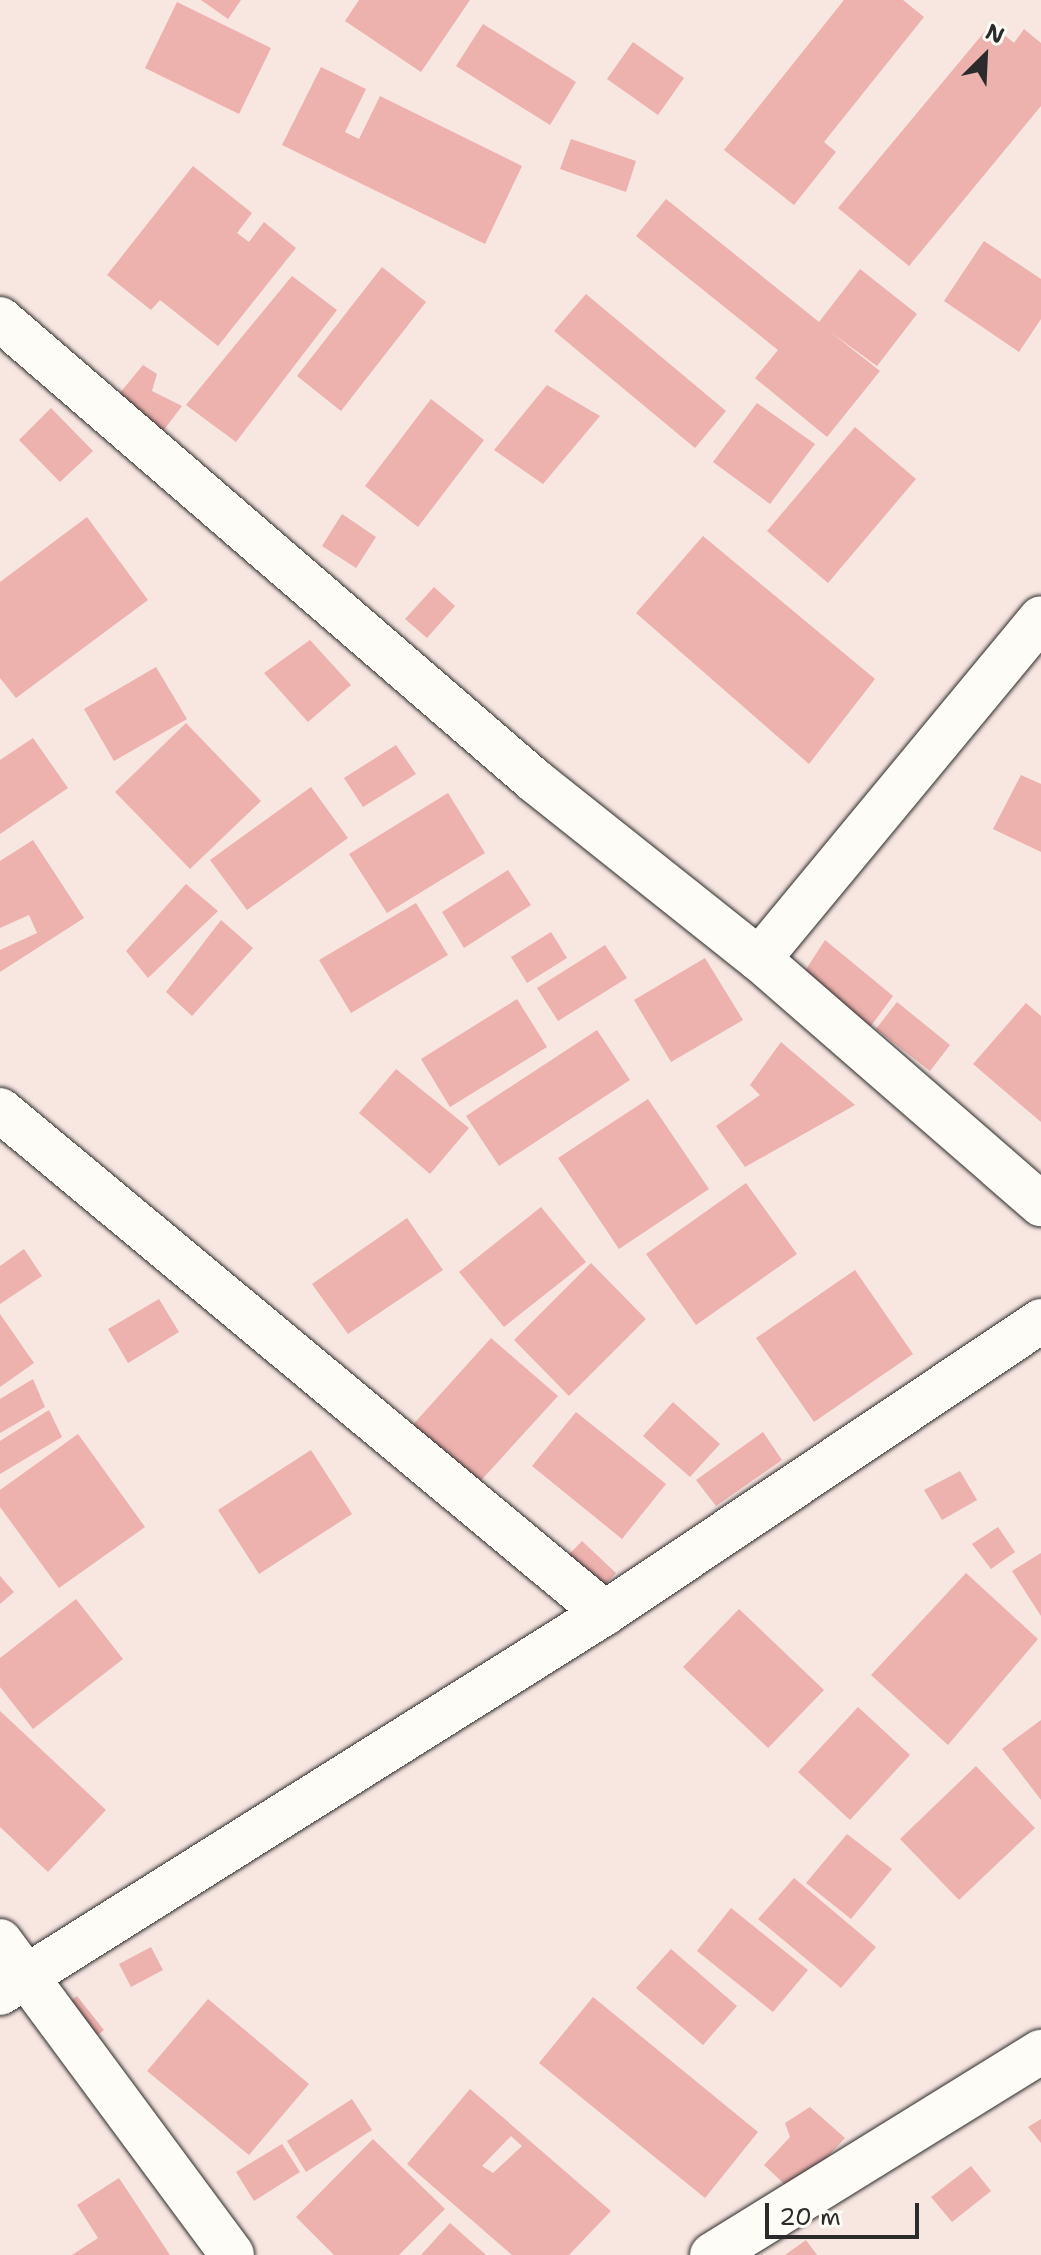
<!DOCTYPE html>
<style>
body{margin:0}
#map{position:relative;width:1041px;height:2255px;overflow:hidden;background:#f8e6e1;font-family:"Shantell Sans",sans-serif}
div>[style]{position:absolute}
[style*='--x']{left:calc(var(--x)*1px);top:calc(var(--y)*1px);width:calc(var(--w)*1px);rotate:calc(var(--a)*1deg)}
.building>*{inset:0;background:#edb1ae}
.roads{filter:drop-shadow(0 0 2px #2b2b2b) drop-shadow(0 0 2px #2b2b2b)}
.minor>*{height:44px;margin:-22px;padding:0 22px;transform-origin:22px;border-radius:22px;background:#fdfcf7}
span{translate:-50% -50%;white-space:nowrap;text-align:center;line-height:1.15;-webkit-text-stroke:8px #fdfcf7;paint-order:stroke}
.north{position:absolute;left:945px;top:16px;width:80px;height:80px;-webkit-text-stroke:6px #fdfcf7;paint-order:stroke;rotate:24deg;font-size:22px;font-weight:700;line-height:32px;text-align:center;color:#2b2b2b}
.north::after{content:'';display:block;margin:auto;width:28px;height:36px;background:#2b2b2b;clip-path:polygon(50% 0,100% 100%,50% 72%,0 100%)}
.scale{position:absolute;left:765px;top:2203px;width:154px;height:36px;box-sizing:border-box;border:4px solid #2b2b2b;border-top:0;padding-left:10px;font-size:24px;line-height:28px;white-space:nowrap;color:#2b2b2b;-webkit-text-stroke:6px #fdfcf7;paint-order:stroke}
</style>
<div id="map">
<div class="building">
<div style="clip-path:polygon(201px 0,241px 0,228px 19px)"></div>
<div style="clip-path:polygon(359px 0,470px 0,421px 72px,345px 21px)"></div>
<div style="clip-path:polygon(844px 0,903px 0,924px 17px,824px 142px,836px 152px,794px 205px,724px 150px)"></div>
<div style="clip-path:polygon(177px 2px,271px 48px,239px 114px,145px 68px)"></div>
<div style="clip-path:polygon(483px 24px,576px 82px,550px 125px,456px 66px)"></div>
<div style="clip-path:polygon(991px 24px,1014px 43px,1024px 29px,1041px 43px,1041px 106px,909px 266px,838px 208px)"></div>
<div style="clip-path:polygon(633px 42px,684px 78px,658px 115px,607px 79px)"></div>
<div style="clip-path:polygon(321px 67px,366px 89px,345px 132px,359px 139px,380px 96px,522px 166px,485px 244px,282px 145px)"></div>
<div style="clip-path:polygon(571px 139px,636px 161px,626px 192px,560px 169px)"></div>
<div style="clip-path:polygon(193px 166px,252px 213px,237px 233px,249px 242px,264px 222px,296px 248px,218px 346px,160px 300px,151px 310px,107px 275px)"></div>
<div style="clip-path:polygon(666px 199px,819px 322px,860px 269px,917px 314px,877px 366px,829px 331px,880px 371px,827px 437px,755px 378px,778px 350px,636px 236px)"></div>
<div style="clip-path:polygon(984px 241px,1041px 279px,1041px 319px,1019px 352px,944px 301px)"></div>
<div style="clip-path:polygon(382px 267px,426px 302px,341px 411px,297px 376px)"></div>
<div style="clip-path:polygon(292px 276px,337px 310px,236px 442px,186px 405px)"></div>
<div style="clip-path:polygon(586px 294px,726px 411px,695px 448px,554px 331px)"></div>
<div style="clip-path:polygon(143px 365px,157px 374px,152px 391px,182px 406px,163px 431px,119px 394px)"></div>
<div style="clip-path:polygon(547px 385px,600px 416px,543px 484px,494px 450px)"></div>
<div style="clip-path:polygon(431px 399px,484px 440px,418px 527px,365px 486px)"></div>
<div style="clip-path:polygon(757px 403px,815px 444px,770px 504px,713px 462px)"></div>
<div style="clip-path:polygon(51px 408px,93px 451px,60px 482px,19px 440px)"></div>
<div style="clip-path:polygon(855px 427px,916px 479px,828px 583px,767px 531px)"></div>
<div style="clip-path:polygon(342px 514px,376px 537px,356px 568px,322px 546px)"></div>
<div style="clip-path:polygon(87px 517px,148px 600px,16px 698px,0 678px,0 582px)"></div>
<div style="clip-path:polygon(703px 536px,875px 679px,809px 764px,636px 613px)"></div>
<div style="clip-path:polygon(434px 587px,455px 606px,427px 638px,405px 619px)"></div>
<div style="clip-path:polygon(310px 640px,351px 685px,308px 722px,264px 673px)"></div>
<div style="clip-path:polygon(156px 667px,187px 719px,114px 761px,84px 709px)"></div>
<div style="clip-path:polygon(186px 723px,261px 801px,190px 869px,115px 792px)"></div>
<div style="clip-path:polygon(33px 738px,68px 788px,0 834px,0 760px)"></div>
<div style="clip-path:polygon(396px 745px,416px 774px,363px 807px,344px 778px)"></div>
<div style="clip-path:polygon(1021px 775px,1041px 784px,1041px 852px,993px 829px)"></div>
<div style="clip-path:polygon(311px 787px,348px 838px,247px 910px,210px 860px)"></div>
<div style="clip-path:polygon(448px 793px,485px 853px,387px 913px,349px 854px)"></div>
<div style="clip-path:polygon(33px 840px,84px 918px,0 972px,0 950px,37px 933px,29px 915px,0 928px,0 861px)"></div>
<div style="clip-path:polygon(508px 870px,531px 905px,464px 948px,442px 912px)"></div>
<div style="clip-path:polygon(186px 884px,218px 911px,148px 978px,126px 951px)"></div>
<div style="clip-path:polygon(416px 903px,448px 955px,351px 1013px,319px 960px)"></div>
<div style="clip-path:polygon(221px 920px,253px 948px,192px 1016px,166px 992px)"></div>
<div style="clip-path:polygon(551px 932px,567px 958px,527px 983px,511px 957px)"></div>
<div style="clip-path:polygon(825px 940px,893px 996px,868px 1030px,803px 974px)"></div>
<div style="clip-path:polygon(605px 945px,627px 978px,558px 1021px,537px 988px)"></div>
<div style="clip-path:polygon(705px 958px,743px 1020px,671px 1062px,634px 1000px)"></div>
<div style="clip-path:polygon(517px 999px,547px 1047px,450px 1107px,421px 1059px)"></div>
<div style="clip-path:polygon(897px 1002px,950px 1045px,930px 1071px,876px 1029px)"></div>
<div style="clip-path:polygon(1026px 1003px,1041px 1016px,1041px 1122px,973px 1064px)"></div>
<div style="clip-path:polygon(597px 1030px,630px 1080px,499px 1166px,466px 1116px)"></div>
<div style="clip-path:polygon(781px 1042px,855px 1105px,745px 1167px,716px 1126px,760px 1095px,750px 1085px)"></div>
<div style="clip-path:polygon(396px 1069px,469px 1128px,430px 1174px,359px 1113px)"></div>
<div style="clip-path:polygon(648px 1099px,709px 1189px,619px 1249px,558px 1158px)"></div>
<div style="clip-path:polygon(746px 1183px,797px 1254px,696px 1325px,646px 1254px)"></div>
<div style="clip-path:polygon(541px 1207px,586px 1262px,504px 1327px,459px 1272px)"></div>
<div style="clip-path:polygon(407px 1218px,443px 1270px,348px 1334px,312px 1284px)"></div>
<div style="clip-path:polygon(24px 1249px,42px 1276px,0 1304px,0 1266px)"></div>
<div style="clip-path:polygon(591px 1263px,646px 1319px,569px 1396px,514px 1340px)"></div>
<div style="clip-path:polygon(855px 1270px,913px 1354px,814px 1422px,756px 1338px)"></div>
<div style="clip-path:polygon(159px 1299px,179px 1332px,128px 1363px,108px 1329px)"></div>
<div style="clip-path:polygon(0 1314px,34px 1363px,0 1387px)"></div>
<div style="clip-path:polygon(491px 1338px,558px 1396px,475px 1487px,409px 1429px)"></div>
<div style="clip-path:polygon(33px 1379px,45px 1407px,0 1433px,0 1399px)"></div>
<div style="clip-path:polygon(673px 1402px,720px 1444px,690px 1477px,643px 1436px)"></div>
<div style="clip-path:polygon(49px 1410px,62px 1437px,0 1474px,0 1441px)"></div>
<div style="clip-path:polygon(576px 1412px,666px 1484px,622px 1539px,532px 1466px)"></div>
<div style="clip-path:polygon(763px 1432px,782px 1460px,716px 1506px,696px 1480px)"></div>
<div style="clip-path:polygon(78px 1434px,145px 1527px,59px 1588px,0 1507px,0 1490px)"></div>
<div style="clip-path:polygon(311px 1450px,352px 1514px,259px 1574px,218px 1510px)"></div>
<div style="clip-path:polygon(960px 1471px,977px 1500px,942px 1520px,924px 1490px)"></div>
<div style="clip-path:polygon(998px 1527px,1015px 1552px,991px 1569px,972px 1544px)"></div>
<div style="clip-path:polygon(582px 1541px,616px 1573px,591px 1599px,557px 1567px)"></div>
<div style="clip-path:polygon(1041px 1553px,1041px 1616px,1012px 1571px)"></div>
<div style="clip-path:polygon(966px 1573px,1038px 1639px,948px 1745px,871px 1675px)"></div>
<div style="clip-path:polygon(0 1576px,14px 1592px,0 1604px)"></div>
<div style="clip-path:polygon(76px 1599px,123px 1659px,33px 1729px,0 1687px,0 1658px)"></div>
<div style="clip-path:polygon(739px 1609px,824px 1690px,768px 1748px,683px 1667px)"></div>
<div style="clip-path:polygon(858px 1707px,910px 1755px,850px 1820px,798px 1772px)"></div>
<div style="clip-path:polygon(0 1711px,106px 1810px,48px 1872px,0 1827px)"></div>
<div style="clip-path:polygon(1041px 1720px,1041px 1800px,1002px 1749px)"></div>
<div style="clip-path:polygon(976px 1766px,1035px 1828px,959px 1900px,900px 1839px)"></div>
<div style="clip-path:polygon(847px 1834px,892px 1869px,851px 1919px,806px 1883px)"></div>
<div style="clip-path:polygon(794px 1878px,876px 1947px,841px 1988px,758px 1919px)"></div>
<div style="clip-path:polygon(731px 1908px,808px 1970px,773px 2012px,697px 1951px)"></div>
<div style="clip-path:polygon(151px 1947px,163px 1970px,131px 1987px,119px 1964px)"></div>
<div style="clip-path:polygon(671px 1949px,737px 2006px,703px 2045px,636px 1988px)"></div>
<div style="clip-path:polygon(77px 1996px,104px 2030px,84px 2046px,56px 2013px)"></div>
<div style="clip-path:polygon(593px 1997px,758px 2132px,705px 2198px,539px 2063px)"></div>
<div style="clip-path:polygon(208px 1999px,309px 2084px,249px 2155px,147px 2071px)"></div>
<div style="clip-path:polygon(evenodd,470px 2089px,611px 2211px,569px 2255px,512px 2255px,407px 2164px,470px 2089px,511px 2136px,522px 2146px,493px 2173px,482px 2166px,511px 2136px)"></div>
<div style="clip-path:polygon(352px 2099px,372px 2130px,306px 2172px,287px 2141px)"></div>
<div style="clip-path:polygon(810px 2107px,845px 2138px,794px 2193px,764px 2165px,790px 2137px,785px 2123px)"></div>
<div style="clip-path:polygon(1041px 2119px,1041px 2143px,1028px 2127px)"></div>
<div style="clip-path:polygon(373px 2139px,445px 2209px,399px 2255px,334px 2255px,296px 2217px)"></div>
<div style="clip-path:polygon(282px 2144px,300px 2172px,254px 2201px,236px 2172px)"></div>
<div style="clip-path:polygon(971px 2166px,991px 2191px,952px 2222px,931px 2197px)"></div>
<div style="clip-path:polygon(119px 2178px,170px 2255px,72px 2255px,98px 2238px,77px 2205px)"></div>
<div style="clip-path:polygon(450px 2223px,486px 2255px,421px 2255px)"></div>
<div style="clip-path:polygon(806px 2240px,817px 2255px,785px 2255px)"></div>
</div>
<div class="roads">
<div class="minor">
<div style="--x:0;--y:319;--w:707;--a:40.81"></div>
<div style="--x:535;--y:781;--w:286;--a:38.5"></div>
<div style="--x:759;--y:959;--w:374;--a:41"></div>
<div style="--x:759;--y:959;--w:442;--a:-50.4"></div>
<div style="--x:0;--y:1110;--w:787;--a:39.74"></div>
<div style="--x:0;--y:1941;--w:390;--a:53.5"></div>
<div style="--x:0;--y:1993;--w:714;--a:-32.13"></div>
<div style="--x:605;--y:1613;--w:525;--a:-33.81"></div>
<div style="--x:712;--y:2255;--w:387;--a:-31.7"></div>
</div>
</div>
<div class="north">N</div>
<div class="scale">20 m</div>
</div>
